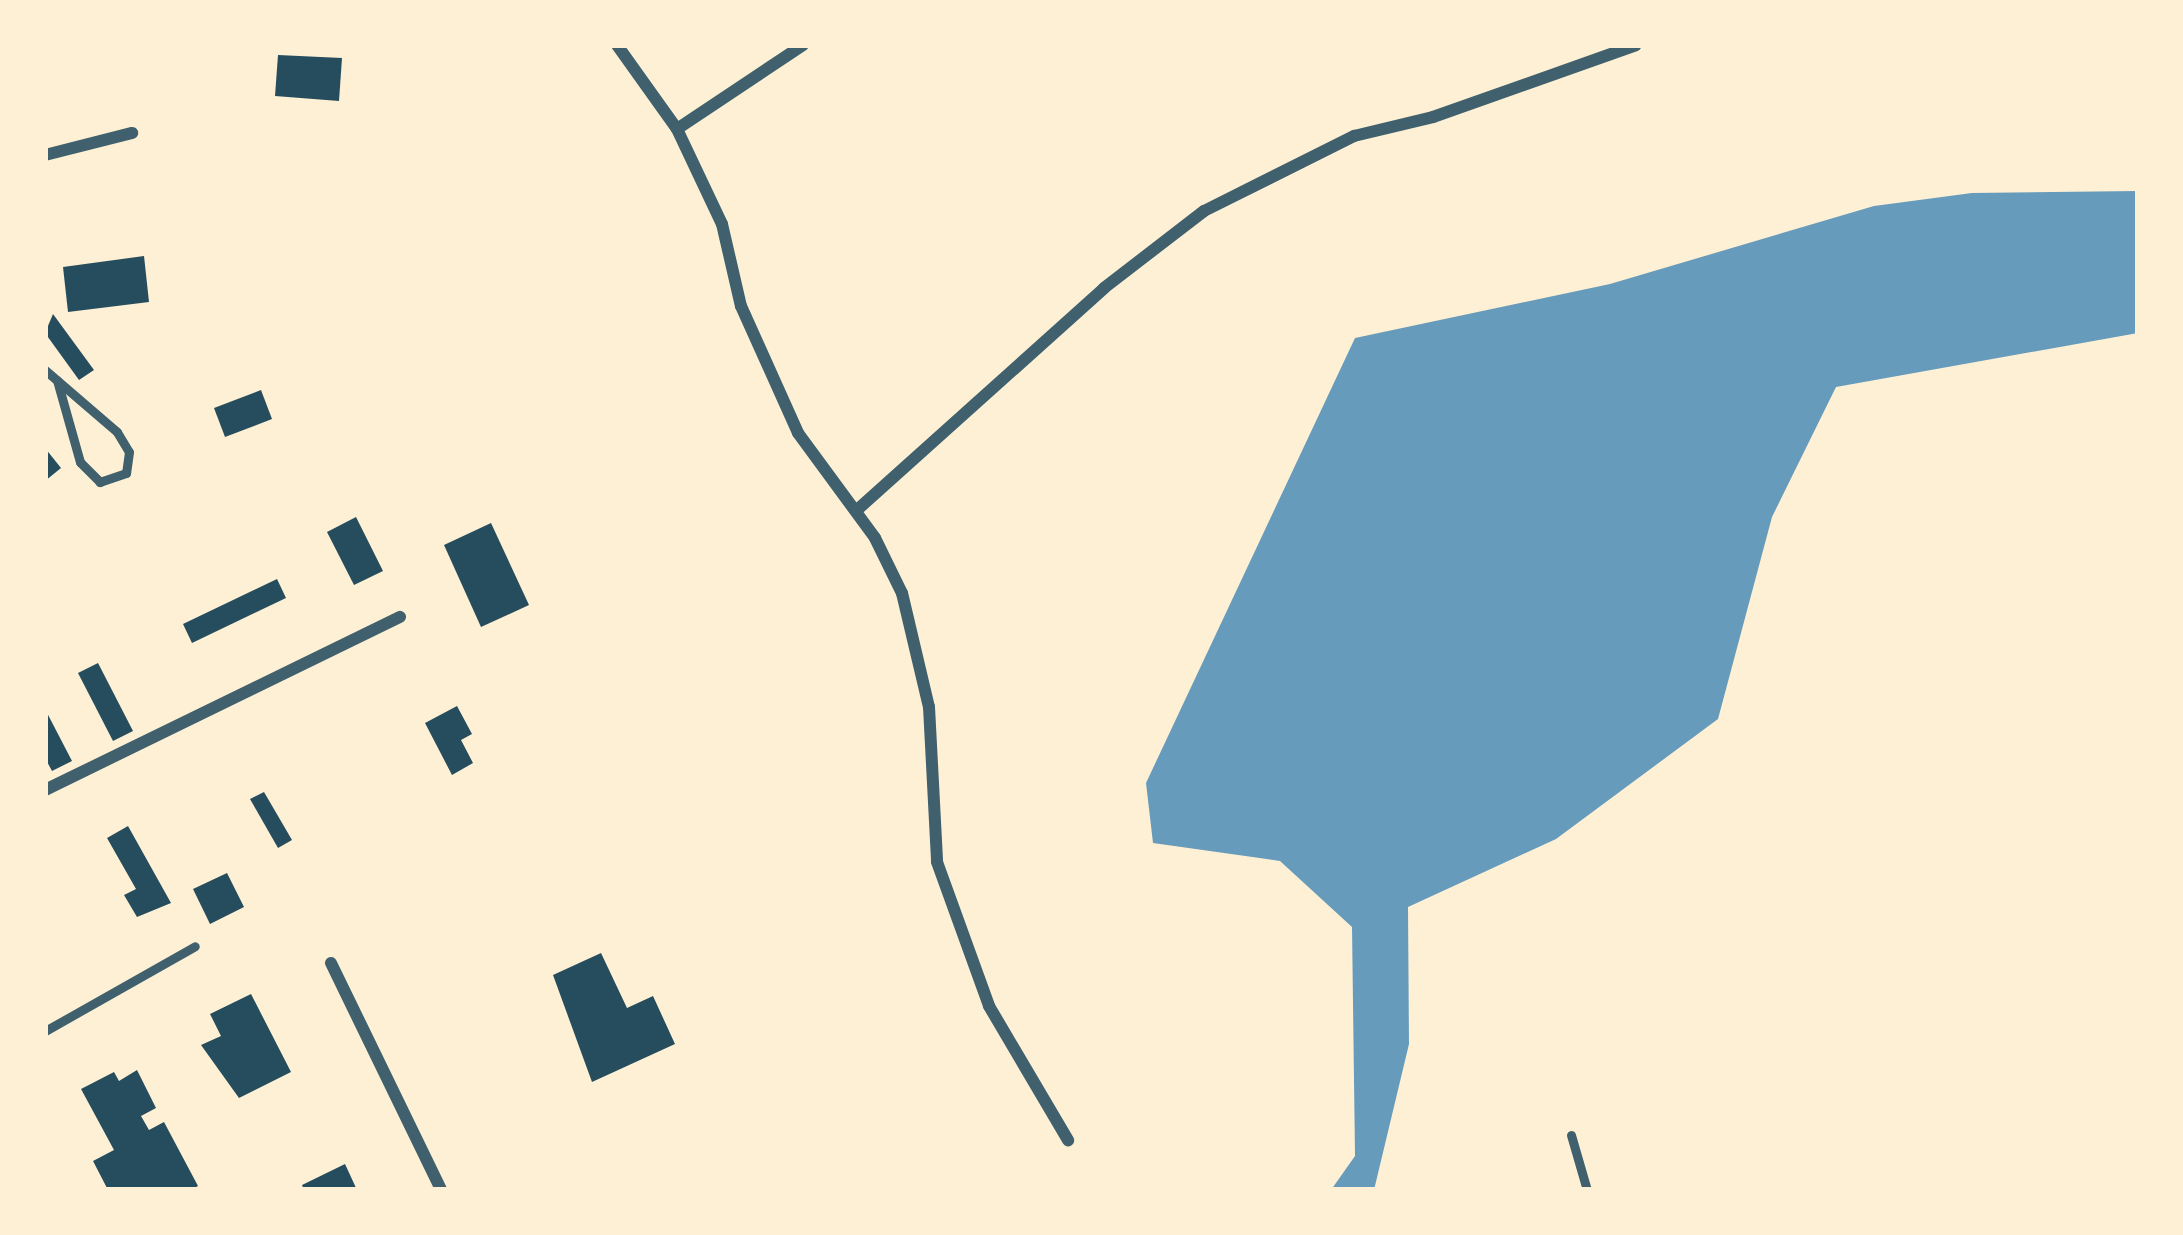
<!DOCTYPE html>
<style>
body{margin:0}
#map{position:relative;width:2183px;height:1235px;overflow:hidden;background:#fdf0d5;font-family:"Public Sans",sans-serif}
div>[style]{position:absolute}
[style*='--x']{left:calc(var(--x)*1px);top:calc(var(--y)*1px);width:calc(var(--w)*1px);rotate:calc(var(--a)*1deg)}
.water>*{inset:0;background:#669bbc}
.building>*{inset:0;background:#264d5e}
.service>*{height:9px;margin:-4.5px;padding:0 4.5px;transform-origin:4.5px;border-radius:4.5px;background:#3f606c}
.minor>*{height:12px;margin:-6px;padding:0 6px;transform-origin:6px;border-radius:6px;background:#3f606c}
span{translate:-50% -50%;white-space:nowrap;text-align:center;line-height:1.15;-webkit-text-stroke:10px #fdf0d5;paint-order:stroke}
.frame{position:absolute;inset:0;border:48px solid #fdf0d5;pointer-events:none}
</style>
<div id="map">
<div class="water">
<div style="clip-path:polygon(2138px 191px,2138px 333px,1836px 387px,1772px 517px,1718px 719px,1556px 839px,1408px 907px,1409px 1044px,1374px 1190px,1331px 1190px,1355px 1156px,1352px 927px,1280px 861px,1153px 843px,1146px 783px,1355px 338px,1610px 284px,1874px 206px,1972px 193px)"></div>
</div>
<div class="building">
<div style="clip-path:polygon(278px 55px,342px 58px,339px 101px,275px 96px)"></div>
<div style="clip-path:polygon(144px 256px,149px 302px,68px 312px,63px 267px)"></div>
<div style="clip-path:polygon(53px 314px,94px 370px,79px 380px,45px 333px)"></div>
<div style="clip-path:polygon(261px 390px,272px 419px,225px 437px,214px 408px)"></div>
<div style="clip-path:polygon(45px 448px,61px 468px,45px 481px)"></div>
<div style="clip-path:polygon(356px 517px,383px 571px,354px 585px,327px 532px)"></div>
<div style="clip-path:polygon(491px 523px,529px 605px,481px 627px,444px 545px)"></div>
<div style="clip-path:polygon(277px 579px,286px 598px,192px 643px,183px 624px)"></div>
<div style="clip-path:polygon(98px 663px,133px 731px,113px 741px,78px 673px)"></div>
<div style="clip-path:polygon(457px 706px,472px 734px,461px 740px,473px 763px,452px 775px,425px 723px)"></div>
<div style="clip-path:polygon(45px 709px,72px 761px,52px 771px,45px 758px)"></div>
<div style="clip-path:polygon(264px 792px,292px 840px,278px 848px,250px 799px)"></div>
<div style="clip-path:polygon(128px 826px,171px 903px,137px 917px,124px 895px,136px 889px,107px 838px)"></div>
<div style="clip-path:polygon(227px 873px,244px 907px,210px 924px,193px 889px)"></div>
<div style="clip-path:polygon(601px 953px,627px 1008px,653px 996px,675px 1044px,592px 1082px,553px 975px)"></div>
<div style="clip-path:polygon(251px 994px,291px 1072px,239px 1098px,201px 1045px,221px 1036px,210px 1014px)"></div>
<div style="clip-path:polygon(137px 1070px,156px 1108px,141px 1116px,149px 1130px,164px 1122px,198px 1186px,191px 1190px,108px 1190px,93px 1161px,114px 1150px,81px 1089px,114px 1072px,119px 1081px)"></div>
<div style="clip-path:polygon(345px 1164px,357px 1190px,304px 1190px,302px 1185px)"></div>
</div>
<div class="service">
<div style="--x:45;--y:370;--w:95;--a:40.7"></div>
<div style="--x:117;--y:432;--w:23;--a:59"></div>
<div style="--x:129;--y:452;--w:21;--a:98"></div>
<div style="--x:126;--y:473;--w:28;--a:161"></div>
<div style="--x:100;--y:482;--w:28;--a:-135"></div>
<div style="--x:80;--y:462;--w:85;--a:-105.7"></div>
<div style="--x:45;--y:1031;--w:172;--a:-29.5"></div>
<div style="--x:1571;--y:1135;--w:57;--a:73.8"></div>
</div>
<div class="minor">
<div style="--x:617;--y:45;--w:103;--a:54.5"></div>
<div style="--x:677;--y:129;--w:105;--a:64.7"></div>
<div style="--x:722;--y:224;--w:84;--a:77"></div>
<div style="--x:741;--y:306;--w:139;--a:65.8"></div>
<div style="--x:798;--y:433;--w:130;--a:53.7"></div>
<div style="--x:875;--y:538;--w:61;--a:63.9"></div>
<div style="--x:902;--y:593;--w:117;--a:76.7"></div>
<div style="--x:929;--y:707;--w:155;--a:87"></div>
<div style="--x:937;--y:862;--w:153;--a:70.1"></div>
<div style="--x:989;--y:1006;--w:156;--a:59.5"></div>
<div style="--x:677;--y:129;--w:151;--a:-33.7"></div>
<div style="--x:45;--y:155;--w:90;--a:-14.2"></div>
<div style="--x:857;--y:510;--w:332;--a:-41.9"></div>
<div style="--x:1104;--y:288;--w:126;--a:-37.6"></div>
<div style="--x:1204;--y:211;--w:168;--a:-26.6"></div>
<div style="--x:1354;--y:136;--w:81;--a:-13.5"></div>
<div style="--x:1433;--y:117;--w:215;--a:-19.5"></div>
<div style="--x:45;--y:790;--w:395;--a:-26"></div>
<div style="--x:331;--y:963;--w:252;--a:64.1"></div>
</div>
<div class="frame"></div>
</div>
